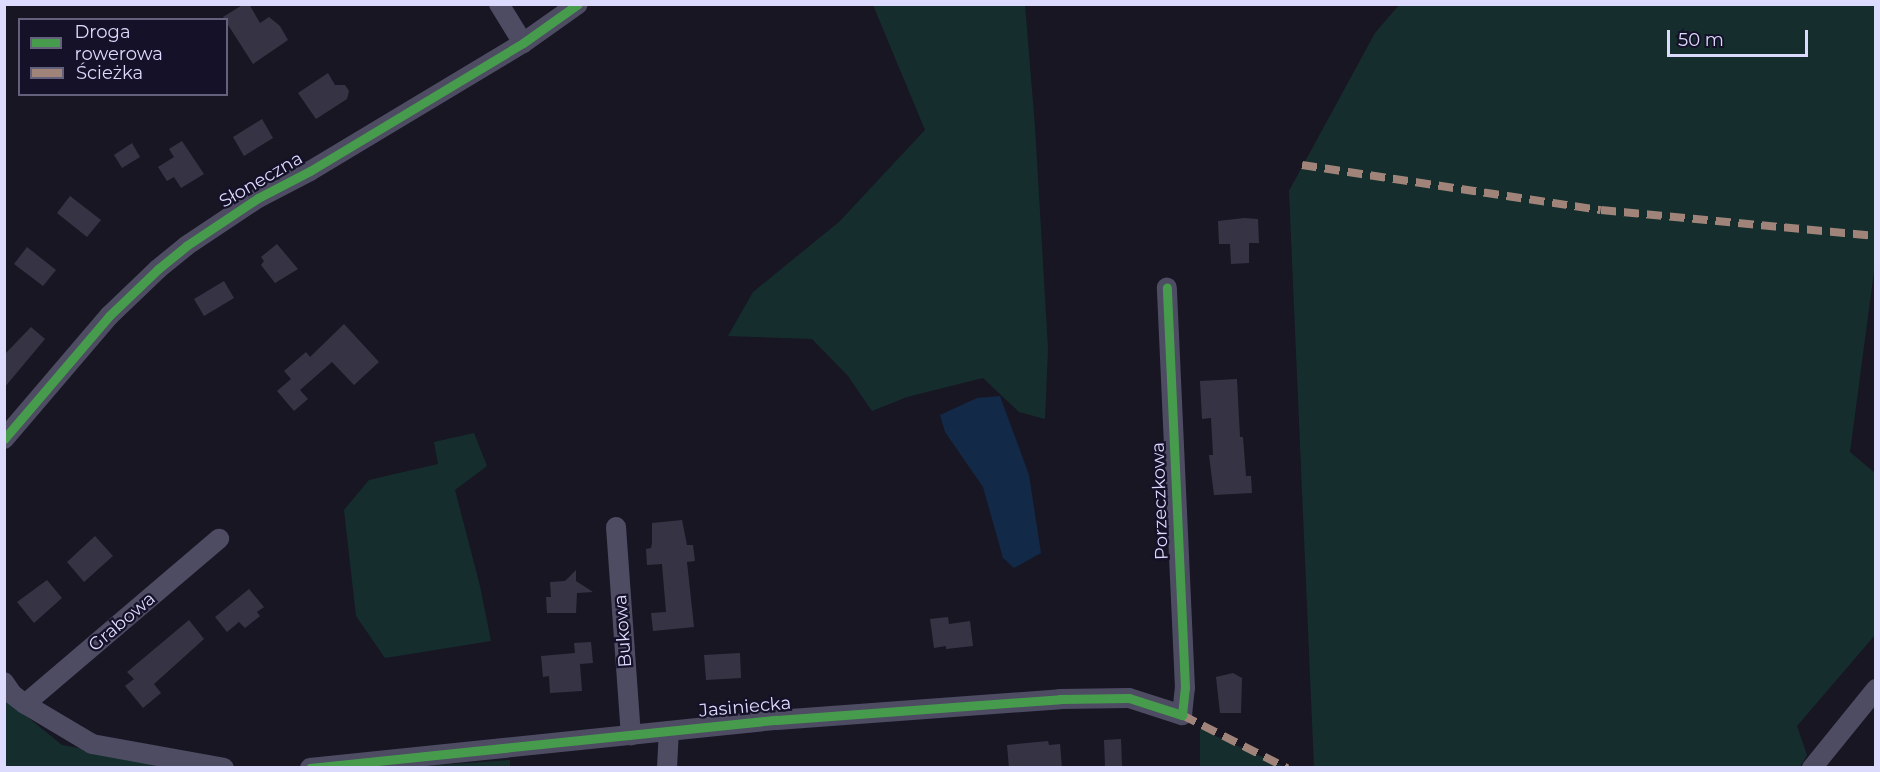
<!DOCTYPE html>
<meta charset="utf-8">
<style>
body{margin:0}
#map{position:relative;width:1880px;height:772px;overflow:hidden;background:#181623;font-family:Montserrat,sans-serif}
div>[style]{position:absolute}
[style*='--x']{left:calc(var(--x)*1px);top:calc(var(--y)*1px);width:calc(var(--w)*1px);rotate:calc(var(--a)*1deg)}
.green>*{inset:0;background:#152e2d}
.water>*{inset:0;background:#122948}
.building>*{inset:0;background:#363444}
.minor>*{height:20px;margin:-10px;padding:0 10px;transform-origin:10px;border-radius:10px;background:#4d4c63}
.quiet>*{height:8px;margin-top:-4px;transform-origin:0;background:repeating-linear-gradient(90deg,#a18479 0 15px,transparent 0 23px)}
.cycleway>*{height:9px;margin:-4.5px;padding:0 4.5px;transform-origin:4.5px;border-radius:4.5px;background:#469c4c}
span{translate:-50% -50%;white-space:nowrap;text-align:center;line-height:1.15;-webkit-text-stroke:4.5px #141128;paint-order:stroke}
.street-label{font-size:18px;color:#dcdafd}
.frame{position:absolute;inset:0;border:6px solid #dcdafd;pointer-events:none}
.legend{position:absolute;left:18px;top:18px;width:210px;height:78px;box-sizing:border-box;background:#141128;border:2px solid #64617d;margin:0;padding:8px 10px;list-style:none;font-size:18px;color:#dcdafd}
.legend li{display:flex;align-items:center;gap:12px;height:30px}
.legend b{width:30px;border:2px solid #64617d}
.scale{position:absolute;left:1667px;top:30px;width:141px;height:27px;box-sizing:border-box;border:3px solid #dcdafd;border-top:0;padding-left:8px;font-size:18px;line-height:21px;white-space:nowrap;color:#dcdafd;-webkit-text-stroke:4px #141128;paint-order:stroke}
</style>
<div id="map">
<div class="green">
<div style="clip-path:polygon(873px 5px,1025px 5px,1035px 127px,1048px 349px,1045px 419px,1019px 412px,983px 378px,907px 397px,872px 411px,848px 376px,812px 339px,728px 336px,753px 292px,839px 222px,925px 130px)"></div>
<div style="clip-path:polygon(1399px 5px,1875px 5px,1876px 256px,1850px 452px,1875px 473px,1875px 635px,1797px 726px,1807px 755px,1800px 767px,1314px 767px,1289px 191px,1375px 33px)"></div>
<div style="clip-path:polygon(474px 433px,487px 466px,455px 490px,480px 586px,491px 641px,385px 658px,356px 616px,344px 510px,369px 480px,438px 464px,434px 442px)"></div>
<div style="clip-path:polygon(4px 698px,62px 745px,188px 767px,5px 767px)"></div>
<div style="clip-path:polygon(1200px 729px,1285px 767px,1200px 767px)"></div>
<div style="clip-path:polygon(510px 760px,510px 767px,411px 767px)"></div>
</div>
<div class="water">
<div style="clip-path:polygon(1000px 396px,1029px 475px,1041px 553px,1014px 568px,1003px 558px,983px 487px,945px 432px,940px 415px,977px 398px)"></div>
</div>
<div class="building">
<div style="clip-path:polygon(244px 4px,249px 4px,260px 23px,269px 17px,280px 26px,288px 40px,253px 64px,223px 17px)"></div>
<div style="clip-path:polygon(328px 73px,335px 85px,345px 85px,349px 91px,347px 99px,316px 119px,298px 93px)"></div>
<div style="clip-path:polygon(262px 119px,273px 138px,244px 156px,233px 137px)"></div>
<div style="clip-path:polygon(182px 141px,204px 174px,181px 188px,174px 177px,167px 181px,158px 167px,174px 157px,169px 149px)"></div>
<div style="clip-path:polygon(132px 143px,140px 157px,122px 168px,114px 155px)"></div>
<div style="clip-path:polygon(70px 196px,101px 220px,87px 237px,57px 213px)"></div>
<div style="clip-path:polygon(1244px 218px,1258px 219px,1259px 243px,1249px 243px,1249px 263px,1231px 264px,1230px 244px,1219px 244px,1218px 221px)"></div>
<div style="clip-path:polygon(277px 244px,298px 269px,275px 283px,261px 265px,264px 261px,261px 257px)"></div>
<div style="clip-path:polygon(27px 247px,56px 270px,43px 286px,14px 264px)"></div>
<div style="clip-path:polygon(224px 281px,234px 298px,204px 316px,194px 299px)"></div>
<div style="clip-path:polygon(344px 324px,379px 362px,354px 385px,332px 362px,300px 390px,308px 399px,294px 411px,277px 391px,291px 379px,284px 371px,306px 352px,310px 357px)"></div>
<div style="clip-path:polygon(31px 327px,45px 339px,4px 388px,4px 355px)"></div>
<div style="clip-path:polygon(1237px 379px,1240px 437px,1243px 437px,1246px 476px,1251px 476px,1252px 493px,1214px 495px,1209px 455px,1213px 455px,1211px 418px,1202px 419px,1200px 381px)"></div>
<div style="clip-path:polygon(682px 520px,687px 545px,693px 545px,695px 561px,687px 562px,694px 627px,653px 631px,651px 613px,666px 612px,662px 564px,647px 565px,646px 549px,651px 548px,652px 543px,652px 523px)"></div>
<div style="clip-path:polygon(95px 536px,113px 556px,84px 582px,67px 562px)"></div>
<div style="clip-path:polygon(576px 570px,576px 581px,593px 592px,577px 593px,576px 613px,547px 613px,546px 597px,551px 597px,550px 582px,565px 581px)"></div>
<div style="clip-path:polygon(47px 580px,62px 598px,34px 623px,17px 602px)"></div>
<div style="clip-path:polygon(249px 589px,264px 607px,257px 612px,260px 616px,245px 628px,239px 622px,227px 632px,215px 617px)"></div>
<div style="clip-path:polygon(948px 617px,949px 624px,970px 621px,973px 646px,946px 649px,946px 646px,934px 648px,930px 619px)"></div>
<div style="clip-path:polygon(189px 620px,204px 639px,154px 684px,161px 693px,143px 708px,125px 686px,134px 679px,127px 672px)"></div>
<div style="clip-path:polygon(591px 642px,593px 663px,580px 664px,582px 691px,550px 693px,549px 676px,543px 677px,541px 656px,575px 653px,574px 643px)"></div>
<div style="clip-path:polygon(740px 653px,741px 678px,706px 680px,704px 655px)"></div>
<div style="clip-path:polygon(1233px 673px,1242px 678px,1241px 713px,1220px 713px,1216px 677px)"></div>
<div style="clip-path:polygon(1121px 739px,1122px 766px,1105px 766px,1104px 740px)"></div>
<div style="clip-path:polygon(1048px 741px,1049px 745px,1060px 744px,1062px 768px,1009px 768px,1007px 745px)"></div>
</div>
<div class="minor">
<div style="--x:499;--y:4;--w:46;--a:58.4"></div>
<div style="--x:4;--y:439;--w:162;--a:-49.5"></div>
<div style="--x:109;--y:316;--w:68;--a:-43.8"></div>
<div style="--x:158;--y:269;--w:36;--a:-39"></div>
<div style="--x:186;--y:246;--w:87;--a:-33.7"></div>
<div style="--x:258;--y:198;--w:59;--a:-27.4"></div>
<div style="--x:310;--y:171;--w:249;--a:-31"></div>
<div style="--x:523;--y:43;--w:67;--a:-35.3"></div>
<div style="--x:616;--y:527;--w:209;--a:85.9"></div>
<div style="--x:4;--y:682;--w:14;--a:56"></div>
<div style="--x:12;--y:694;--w:16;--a:38"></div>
<div style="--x:25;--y:704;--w:78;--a:30.8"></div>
<div style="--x:92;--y:744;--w:134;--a:10.3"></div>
<div style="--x:25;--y:704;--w:255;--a:-40.4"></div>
<div style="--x:310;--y:768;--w:469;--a:-5.9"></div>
<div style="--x:777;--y:720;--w:284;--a:-4.2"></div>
<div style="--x:1060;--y:699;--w:69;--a:-0.8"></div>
<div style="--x:1129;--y:698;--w:56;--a:17.8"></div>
<div style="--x:1182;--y:715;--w:27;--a:-84"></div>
<div style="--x:1185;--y:688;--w:401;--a:-92.6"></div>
<div style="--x:667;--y:768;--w:37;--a:-87"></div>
<div style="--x:1812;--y:768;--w:102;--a:-51"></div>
</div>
<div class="quiet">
<div style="--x:1302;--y:165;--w:302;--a:8.6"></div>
<div style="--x:1601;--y:210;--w:276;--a:5.4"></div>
<div style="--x:1182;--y:715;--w:118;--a:26.8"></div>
</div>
<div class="cycleway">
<div style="--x:4;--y:439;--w:162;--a:-49.5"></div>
<div style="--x:109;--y:316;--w:68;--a:-43.8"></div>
<div style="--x:158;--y:269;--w:36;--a:-39"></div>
<div style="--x:186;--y:246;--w:87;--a:-33.7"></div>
<div style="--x:258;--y:198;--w:59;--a:-27.4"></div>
<div style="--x:310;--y:171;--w:249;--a:-31"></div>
<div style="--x:523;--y:43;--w:67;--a:-35.3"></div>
<div style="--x:310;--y:768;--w:469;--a:-5.9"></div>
<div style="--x:777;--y:720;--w:284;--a:-4.2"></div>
<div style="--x:1060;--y:699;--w:69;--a:-0.8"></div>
<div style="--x:1129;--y:698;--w:56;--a:17.8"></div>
<div style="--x:1182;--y:715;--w:27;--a:-84"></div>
<div style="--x:1185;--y:688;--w:401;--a:-92.6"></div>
</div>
<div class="street-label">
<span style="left:261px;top:180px;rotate:-30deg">Słoneczna</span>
<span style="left:1160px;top:501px;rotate:-92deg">Porzeczkowa</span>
<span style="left:122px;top:622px;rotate:-40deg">Grabowa</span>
<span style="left:623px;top:631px;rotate:-94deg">Bukowa</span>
<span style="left:745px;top:707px;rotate:-5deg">Jasiniecka</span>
</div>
<div class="frame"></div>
<ul class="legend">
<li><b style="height:8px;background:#469c4c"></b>Droga rowerowa</li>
<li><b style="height:8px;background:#a18479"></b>Ścieżka</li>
</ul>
<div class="scale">50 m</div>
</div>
